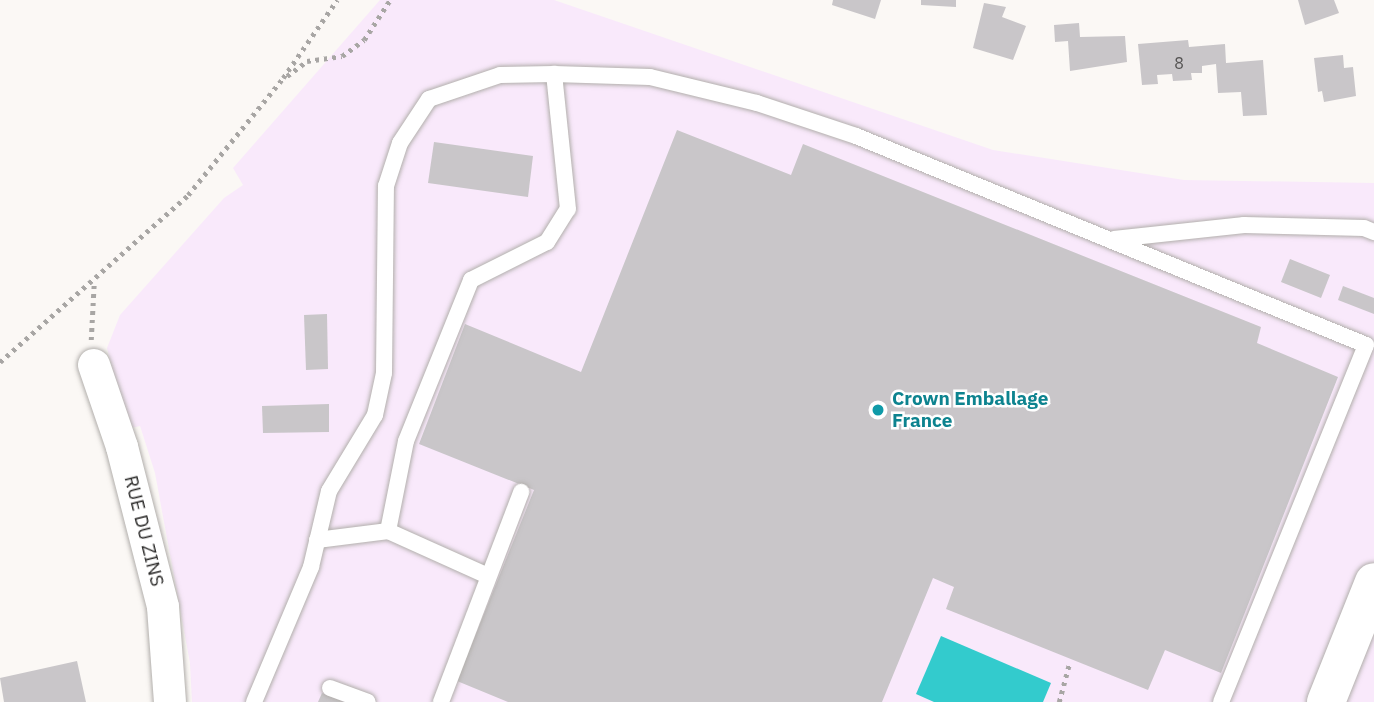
<!DOCTYPE html>
<style>
body{margin:0}
#map{position:relative;width:1374px;height:702px;overflow:hidden;background:#fbf8f5;font-family:"IBM Plex Sans",sans-serif}
div>[style]{position:absolute}
[style*='--x']{left:calc(var(--x)*1px);top:calc(var(--y)*1px);width:calc(var(--w)*1px);rotate:calc(var(--a)*1deg)}
.commercial>*{inset:0;background:#f9e9fb}
.water>*{inset:0;background:#33cbcd}
.building>*{inset:0;background:#c9c6c9}
.path>*{height:4.5px;margin-top:-2.25px;transform-origin:0;background:repeating-linear-gradient(90deg,#a8a6a4 0 3.5px,transparent 0 8.5px)}
.roads{filter:drop-shadow(0 0 2px #b2afac) drop-shadow(0 0 2px #b2afac)}
.service>*{height:16px;margin:-8px;padding:0 8px;transform-origin:8px;border-radius:8px;background:#fff}
.minor>*{height:32px;margin:-16px;padding:0 16px;transform-origin:16px;border-radius:16px;background:#fff}
.primary>*{height:38px;margin:-19px;padding:0 19px;transform-origin:19px;border-radius:19px;background:#fff}
.dots>*{width:19px;height:19px;translate:-50% -50%;box-sizing:border-box;border:4px solid #fff;border-radius:50%}
span{translate:-50% -50%;white-space:nowrap;text-align:center;line-height:1.15;-webkit-text-stroke:5px #fff;paint-order:stroke}
.number-label{font-size:16px;color:#545252}
.number-label span{-webkit-text-stroke-width:0}
.culture-label{font-size:19px;color:#0d838f;font-weight:700}
.left{translate:0 -50%;text-align:left}
.street-label{font-size:19px;color:#2d2c2b}
</style>
<div id="map">
<div class="commercial">
<div style="clip-path:polygon(380px 0,554px 0,993px 150px,1184px 180px,1374px 183px,1374px 702px,192px 702px,190px 663px,155px 473px,140px 426px,127px 429px,107px 348px,120px 315px,224px 198px,243px 185px,233px 168px)"></div>
</div>
<div class="water">
<div style="clip-path:polygon(941px 636px,1051px 683px,1043px 702px,934px 702px,916px 694px)"></div>
</div>
<div class="building">
<div style="clip-path:polygon(833px 0,881px 0,875px 19px,832px 5px)"></div>
<div style="clip-path:polygon(921px 0,956px 0,956px 7px,921px 5px)"></div>
<div style="clip-path:polygon(1298px 0,1334px 0,1339px 13px,1305px 25px)"></div>
<div style="clip-path:polygon(984px 3px,1006px 7px,1002px 17px,1026px 26px,1013px 60px,973px 48px)"></div>
<div style="clip-path:polygon(1079px 23px,1080px 37px,1125px 36px,1127px 62px,1070px 71px,1068px 41px,1055px 42px,1054px 25px)"></div>
<div style="clip-path:polygon(1188px 40px,1189px 47px,1225px 44px,1226px 63px,1263px 60px,1267px 115px,1243px 116px,1241px 92px,1218px 93px,1216px 64px,1202px 66px,1202px 73px,1191px 73px,1192px 80px,1173px 81px,1172px 74px,1157px 75px,1158px 84px,1142px 85px,1138px 44px)"></div>
<div style="clip-path:polygon(1343px 55px,1344px 68px,1353px 67px,1356px 96px,1324px 102px,1322px 91px,1318px 92px,1314px 58px)"></div>
<div style="clip-path:polygon(677px 130px,791px 175px,803px 144px,1261px 327px,1257px 343px,1338px 377px,1221px 673px,1165px 650px,1148px 690px,946px 609px,954px 587px,933px 578px,882px 702px,508px 702px,457px 681px,534px 490px,419px 444px,465px 324px,581px 372px)"></div>
<div style="clip-path:polygon(434px 142px,533px 156px,528px 197px,428px 183px)"></div>
<div style="clip-path:polygon(1290px 259px,1330px 275px,1321px 298px,1281px 282px)"></div>
<div style="clip-path:polygon(1343px 286px,1374px 298px,1374px 314px,1338px 300px)"></div>
<div style="clip-path:polygon(327px 314px,328px 369px,306px 370px,304px 315px)"></div>
<div style="clip-path:polygon(329px 404px,329px 432px,263px 433px,262px 406px)"></div>
<div style="clip-path:polygon(77px 661px,86px 702px,4px 702px,0 678px)"></div>
<div style="clip-path:polygon(322px 693px,344px 702px,318px 702px)"></div>
</div>
<div class="path">
<div style="--x:287;--y:76;--w:25;--a:-37"></div>
<div style="--x:307;--y:61;--w:35;--a:-8"></div>
<div style="--x:342;--y:56;--w:27;--a:-36"></div>
<div style="--x:364;--y:40;--w:48;--a:-57"></div>
<div style="--x:91;--y:340;--w:58;--a:-87"></div>
<div style="--x:0;--y:362;--w:251;--a:-41.6"></div>
<div style="--x:188;--y:195;--w:151;--a:-50.9"></div>
<div style="--x:283;--y:78;--w:95;--a:-55.3"></div>
<div style="--x:1059;--y:702;--w:38;--a:-75"></div>
</div>
<div class="roads">
<div class="service">
<div style="--x:1114;--y:239;--w:131;--a:-6.1"></div>
<div style="--x:1244;--y:225;--w:120;--a:1.4"></div>
<div style="--x:1364;--y:228;--w:11;--a:22"></div>
<div style="--x:388;--y:531;--w:110;--a:24.2"></div>
<div style="--x:317;--y:540;--w:72;--a:-7.2"></div>
<div style="--x:388;--y:531;--w:92;--a:-78.7"></div>
<div style="--x:406;--y:441;--w:174;--a:-68"></div>
<div style="--x:471;--y:280;--w:85;--a:-26.6"></div>
<div style="--x:547;--y:242;--w:39;--a:-58"></div>
<div style="--x:568;--y:209;--w:136;--a:-95.9"></div>
<div style="--x:330;--y:688;--w:40;--a:20.2"></div>
<div style="--x:254;--y:702;--w:147;--a:-67.1"></div>
<div style="--x:311;--y:567;--w:78;--a:-76.7"></div>
<div style="--x:329;--y:491;--w:89;--a:-58.8"></div>
<div style="--x:375;--y:415;--w:43;--a:-77.9"></div>
<div style="--x:384;--y:373;--w:187;--a:-89.4"></div>
<div style="--x:386;--y:186;--w:45;--a:-72"></div>
<div style="--x:400;--y:143;--w:53;--a:-56.6"></div>
<div style="--x:429;--y:99;--w:75;--a:-18.7"></div>
<div style="--x:500;--y:75;--w:54;--a:-1.1"></div>
<div style="--x:554;--y:74;--w:96;--a:1.8"></div>
<div style="--x:650;--y:77;--w:110;--a:13.7"></div>
<div style="--x:757;--y:103;--w:104;--a:18.4"></div>
<div style="--x:856;--y:136;--w:551;--a:22.28"></div>
<div style="--x:1366;--y:345;--w:385;--a:112.1"></div>
<div style="--x:441;--y:702;--w:225;--a:-69.1"></div>
</div>
<div class="minor">
<div style="--x:94;--y:365;--w:87;--a:71.1"></div>
<div style="--x:122;--y:447;--w:165;--a:75.6"></div>
<div style="--x:163;--y:607;--w:95;--a:85.8"></div>
</div>
<div class="primary">
<div style="--x:1326;--y:702;--w:129;--a:-68.2"></div>
</div>
</div>
<div class="dots">
<div style="left:878px;top:410px;background:#0f9aa8"></div>
</div>
<div class="number-label">
<span style="left:1179px;top:63px">8</span>
</div>
<div class="culture-label">
<span class="left" style="left:892px;top:410px">Crown Emballage<br>France</span>
</div>
<div class="street-label">
<span style="left:144px;top:531px;rotate:76deg">RUE DU ZINS</span>
</div>
</div>
